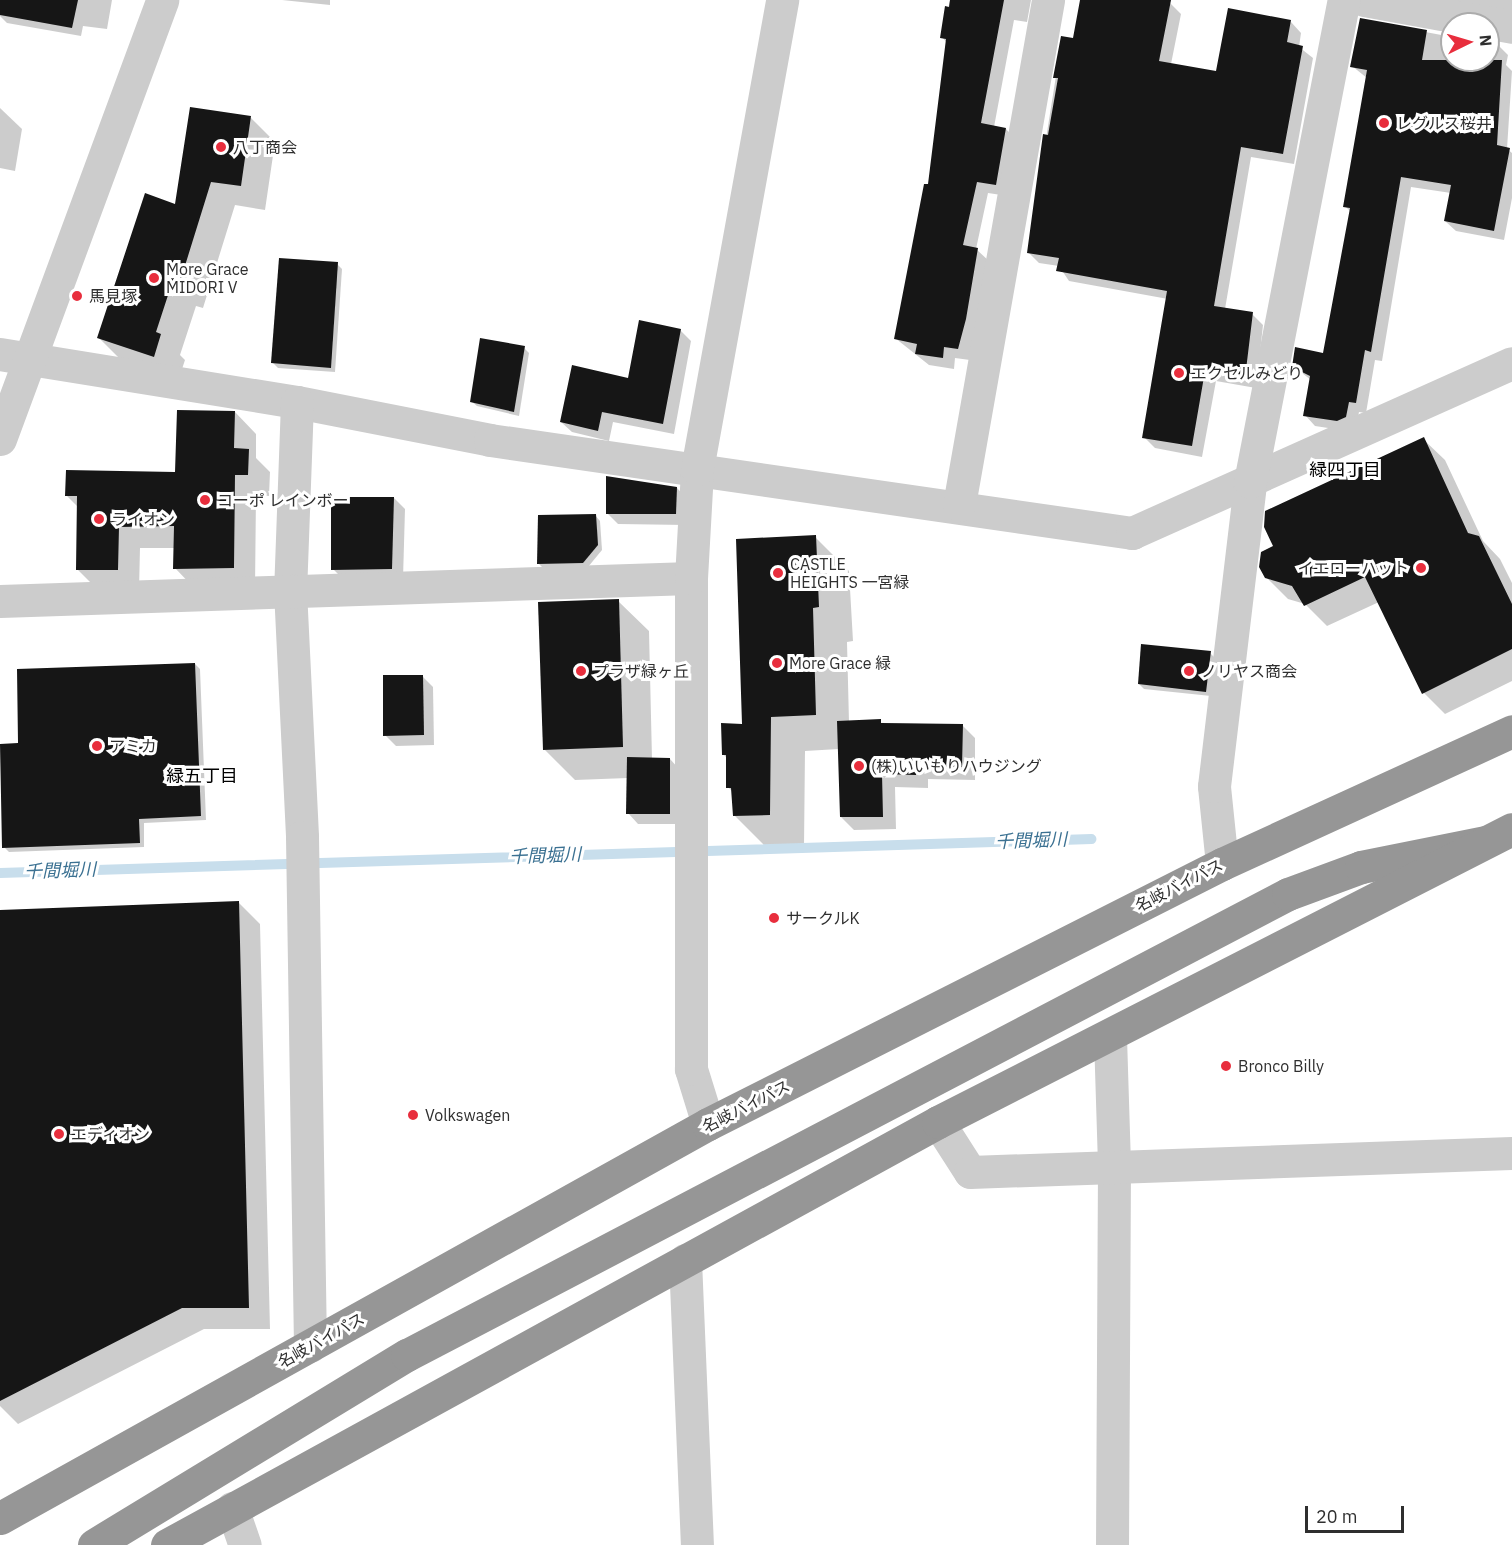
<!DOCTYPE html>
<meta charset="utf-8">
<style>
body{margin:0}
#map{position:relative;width:1512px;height:1545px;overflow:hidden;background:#fff;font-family:"IBM Plex Sans","Noto Sans JP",sans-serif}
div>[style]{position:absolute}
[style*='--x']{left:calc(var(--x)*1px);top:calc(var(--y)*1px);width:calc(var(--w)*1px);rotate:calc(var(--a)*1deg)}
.shadow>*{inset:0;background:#0003}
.stream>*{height:10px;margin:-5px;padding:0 5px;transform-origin:5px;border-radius:5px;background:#c8deec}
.building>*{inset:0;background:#161616}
.minor>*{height:33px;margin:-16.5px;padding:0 16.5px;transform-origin:16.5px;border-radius:16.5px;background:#ccc}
.highway>*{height:33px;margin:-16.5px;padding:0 16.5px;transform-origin:16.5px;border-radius:16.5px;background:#969696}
.dots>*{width:16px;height:16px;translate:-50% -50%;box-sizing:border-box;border:3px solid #fff;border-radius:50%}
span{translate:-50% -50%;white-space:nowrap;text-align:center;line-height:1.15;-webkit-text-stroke:6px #fff;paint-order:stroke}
.poi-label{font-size:16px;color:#2f2f2f}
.left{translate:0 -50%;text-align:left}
.right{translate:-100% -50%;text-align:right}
.street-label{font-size:16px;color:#2f2f2f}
.neighbourhood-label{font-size:18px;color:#000}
.water-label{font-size:18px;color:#3b7192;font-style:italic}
.north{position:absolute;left:1440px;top:12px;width:60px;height:60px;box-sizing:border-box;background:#fff;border:2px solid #acacac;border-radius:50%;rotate:85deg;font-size:16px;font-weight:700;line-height:24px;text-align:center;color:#2f2f2f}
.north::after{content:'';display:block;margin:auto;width:21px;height:27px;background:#e82e3d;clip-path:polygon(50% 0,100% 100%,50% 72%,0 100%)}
.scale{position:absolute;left:1305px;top:1506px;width:99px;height:27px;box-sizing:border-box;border:3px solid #2f2f2f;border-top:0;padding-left:8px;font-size:18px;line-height:21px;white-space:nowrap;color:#2f2f2f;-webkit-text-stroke:4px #fff;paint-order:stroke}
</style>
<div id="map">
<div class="shadow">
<div style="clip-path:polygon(0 0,112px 0,107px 29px,83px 26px,81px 36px,7px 23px,0 16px)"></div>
<div style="clip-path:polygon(282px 0,330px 0,330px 5px)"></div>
<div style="clip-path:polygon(950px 0,1031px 0,1027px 22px,1014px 20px,994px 127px,1006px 129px,1017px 141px,1008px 196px,988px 193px,976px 249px,989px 261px,970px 360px,955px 358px,954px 369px,929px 365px,895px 338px,929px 186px,947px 43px,942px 37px)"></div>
<div style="clip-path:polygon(1082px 0,1170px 3px,1181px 14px,1171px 64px,1218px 73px,1291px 22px,1301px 33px,1299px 47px,1313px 58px,1294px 164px,1251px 157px,1225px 309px,1252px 314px,1263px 325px,1256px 388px,1216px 381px,1202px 457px,1155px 448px,1144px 437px,1168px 299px,1069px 281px,1059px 266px,1039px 263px,1028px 252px,1062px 38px,1074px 40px)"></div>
<div style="clip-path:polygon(1420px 0,1512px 0,1512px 17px)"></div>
<div style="clip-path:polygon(1367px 21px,1452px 37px,1452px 60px,1488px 60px,1488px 43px,1498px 45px,1508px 55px,1506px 65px,1512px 71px,1507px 149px,1512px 153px,1512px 198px,1504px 240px,1456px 231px,1445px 221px,1451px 193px,1411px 187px,1382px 361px,1375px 360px,1366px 413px,1359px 412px,1356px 427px,1348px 431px,1315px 426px,1305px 415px,1311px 380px,1293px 366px,1324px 355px,1351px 212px,1345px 206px,1367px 78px,1352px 66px)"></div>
<div style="clip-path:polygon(0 108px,22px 129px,15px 171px,0 168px)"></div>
<div style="clip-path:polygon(191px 108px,251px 118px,275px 142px,265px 210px,235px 205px,203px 308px,196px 306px,180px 355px,185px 360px,178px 381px,122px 361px,98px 337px,176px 206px)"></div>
<div style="clip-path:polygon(337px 264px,342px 269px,335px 372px,278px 368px,273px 363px)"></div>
<div style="clip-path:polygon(680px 330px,691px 341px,674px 434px,613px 422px,609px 441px,572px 432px,561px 422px,629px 380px)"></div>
<div style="clip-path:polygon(524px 348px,529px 353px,519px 416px,477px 406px,471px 401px)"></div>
<div style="clip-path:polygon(235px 412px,256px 434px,256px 458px,270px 472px,269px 496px,256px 495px,255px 589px,196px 590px,175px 568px,175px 548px,140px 548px,139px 591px,99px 591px,78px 570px,78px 507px,67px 496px,177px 473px)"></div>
<div style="clip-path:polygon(1423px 439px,1445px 460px,1483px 541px,1500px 559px,1512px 583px,1512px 681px,1445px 714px,1424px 693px,1379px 602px,1327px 626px,1305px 604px,1288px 599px,1266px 577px,1275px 546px)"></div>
<div style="clip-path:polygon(677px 488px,687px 499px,686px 525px,618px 524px,607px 513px)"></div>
<div style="clip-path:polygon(394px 498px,405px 509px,403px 579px,344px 580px,333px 569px)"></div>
<div style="clip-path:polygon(595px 515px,600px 521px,602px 550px,588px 567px,544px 569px,539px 564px)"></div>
<div style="clip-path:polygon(815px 537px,849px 571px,853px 641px,847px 642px,849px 722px,962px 725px,975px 738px,975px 780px,928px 779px,928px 788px,895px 787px,896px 829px,854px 830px,841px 817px,839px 749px,805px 751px,804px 848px,769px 850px,734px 815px,733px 792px,728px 787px,728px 759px,723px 754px,743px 725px)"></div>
<div style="clip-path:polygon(618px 601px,649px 631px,652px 759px,670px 759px,680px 770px,680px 824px,638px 824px,628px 813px,628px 778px,575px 780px,544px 749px)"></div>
<div style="clip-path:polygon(1210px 653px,1215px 658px,1211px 696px,1144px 689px,1139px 684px)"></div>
<div style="clip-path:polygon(195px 664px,200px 669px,206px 820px,144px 823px,144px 847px,9px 852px,4px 847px,20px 744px)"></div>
<div style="clip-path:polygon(422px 676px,433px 687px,434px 745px,396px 746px,385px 735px)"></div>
<div style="clip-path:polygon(239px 903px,260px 924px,270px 1329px,204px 1329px,18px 1424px,0 1406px,0 911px)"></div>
</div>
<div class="stream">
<div style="--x:0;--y:873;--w:1092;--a:-1.78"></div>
</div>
<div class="building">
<div style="clip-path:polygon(0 0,78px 0,72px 28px,0 15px)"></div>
<div style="clip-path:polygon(950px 0,1004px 0,981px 123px,1006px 128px,996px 185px,977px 182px,963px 245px,978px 248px,966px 319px,958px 349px,944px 347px,943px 358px,915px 354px,917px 344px,894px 339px,924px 184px,928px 184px,946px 39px,940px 38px,945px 6px,949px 7px)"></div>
<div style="clip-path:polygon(1080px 0,1171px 0,1159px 61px,1216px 71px,1228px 8px,1291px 20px,1287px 42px,1303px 46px,1283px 154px,1241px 147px,1214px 306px,1253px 312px,1245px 378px,1205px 371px,1192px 446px,1142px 438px,1167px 291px,1056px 271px,1059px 258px,1027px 253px,1043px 134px,1048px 135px,1058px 78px,1053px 78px,1061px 36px,1073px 38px)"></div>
<div style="clip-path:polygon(1360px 18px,1427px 30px,1422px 60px,1502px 60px,1497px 145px,1510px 148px,1494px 231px,1444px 221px,1451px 185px,1401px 177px,1371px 352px,1365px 350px,1356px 403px,1349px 402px,1346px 417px,1337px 421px,1303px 416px,1310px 376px,1292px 367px,1295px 347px,1323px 353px,1350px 208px,1343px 207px,1367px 70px,1350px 67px)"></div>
<div style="clip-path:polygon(190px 107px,251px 116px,241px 186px,211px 182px,179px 285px,172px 283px,156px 332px,161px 334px,154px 357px,97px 338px,145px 193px,175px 204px)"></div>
<div style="clip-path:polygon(279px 258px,338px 262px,331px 368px,271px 363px)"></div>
<div style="clip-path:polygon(639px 320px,681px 329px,663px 424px,602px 412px,598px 431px,560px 422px,572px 365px,628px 378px)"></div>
<div style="clip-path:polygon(480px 338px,525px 346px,514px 412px,470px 402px)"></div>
<div style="clip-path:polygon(177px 410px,235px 411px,234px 448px,249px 449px,248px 475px,235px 475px,234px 568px,173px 569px,174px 526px,119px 527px,118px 570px,76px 570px,77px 496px,65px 496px,66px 470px,175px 472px)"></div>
<div style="clip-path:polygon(1424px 437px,1468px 533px,1479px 536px,1512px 604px,1512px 649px,1422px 694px,1365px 577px,1304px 606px,1292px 586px,1265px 578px,1259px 567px,1261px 552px,1273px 546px,1264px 527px,1265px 511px)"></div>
<div style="clip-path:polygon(606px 476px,677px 487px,676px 514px,606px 514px)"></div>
<div style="clip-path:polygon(331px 497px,394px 497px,392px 569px,331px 570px)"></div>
<div style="clip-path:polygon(596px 514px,598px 545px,583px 563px,537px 564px,538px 515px)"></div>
<div style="clip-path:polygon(816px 535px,819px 607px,813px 608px,816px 715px,771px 717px,770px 815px,733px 816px,731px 788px,726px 788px,726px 755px,722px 755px,721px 723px,742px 724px,736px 539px)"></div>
<div style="clip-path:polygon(619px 599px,623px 747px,543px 750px,538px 602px)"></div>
<div style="clip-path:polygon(1141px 644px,1211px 651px,1206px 692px,1138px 684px)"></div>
<div style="clip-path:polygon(195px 663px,201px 816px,139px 819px,140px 843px,2px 848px,0 744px,18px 743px,17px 669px)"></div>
<div style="clip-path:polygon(383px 675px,423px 675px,424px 735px,383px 736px)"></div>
<div style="clip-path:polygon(881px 719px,881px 723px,963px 724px,962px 767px,916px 767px,916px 775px,882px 774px,883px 817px,840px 817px,837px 721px)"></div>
<div style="clip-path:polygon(627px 757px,670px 758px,670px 814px,626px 814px)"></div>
<div style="clip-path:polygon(239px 901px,249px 1308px,182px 1308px,0 1401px,0 910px)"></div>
</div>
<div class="minor">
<div style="--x:1364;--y:0;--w:150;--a:10.3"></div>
<div style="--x:0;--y:354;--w:301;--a:9.2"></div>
<div style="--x:297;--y:402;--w:197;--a:11.1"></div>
<div style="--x:490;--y:440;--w:649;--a:8.24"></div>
<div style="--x:1132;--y:533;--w:416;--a:-24.1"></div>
<div style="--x:297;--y:402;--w:188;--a:92.1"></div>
<div style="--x:290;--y:590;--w:247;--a:87.2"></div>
<div style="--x:302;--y:837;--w:509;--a:89.1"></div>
<div style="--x:0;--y:439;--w:468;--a:-69.7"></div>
<div style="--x:959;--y:505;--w:513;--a:-80"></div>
<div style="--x:0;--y:601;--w:691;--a:-1.91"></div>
<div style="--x:1222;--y:864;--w:78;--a:-95.9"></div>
<div style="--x:1214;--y:786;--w:306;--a:-83.2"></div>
<div style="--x:1250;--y:482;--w:491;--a:-79"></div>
<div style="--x:1110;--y:1037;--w:130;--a:88.2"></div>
<div style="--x:1114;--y:1167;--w:378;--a:90.3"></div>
<div style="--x:938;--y:1122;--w:59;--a:57.4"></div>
<div style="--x:970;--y:1172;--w:542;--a:-2.01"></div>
<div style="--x:708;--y:1124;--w:58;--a:-107.2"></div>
<div style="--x:691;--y:1069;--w:491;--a:-90"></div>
<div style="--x:691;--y:578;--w:109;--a:-86.8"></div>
<div style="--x:697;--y:469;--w:477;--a:-79.7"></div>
<div style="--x:685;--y:1260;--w:285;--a:87.6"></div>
<div style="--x:232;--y:1508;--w:39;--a:71"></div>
</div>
<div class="highway">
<div style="--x:0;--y:1518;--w:810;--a:-29.1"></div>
<div style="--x:708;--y:1124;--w:576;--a:-26.83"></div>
<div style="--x:1222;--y:864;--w:319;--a:-24.6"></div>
<div style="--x:94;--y:1545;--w:366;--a:-31.3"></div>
<div style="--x:407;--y:1355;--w:994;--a:-27.62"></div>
<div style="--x:1288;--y:894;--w:78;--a:-20.3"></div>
<div style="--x:1361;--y:867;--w:126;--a:-11.4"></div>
<div style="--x:167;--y:1545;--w:879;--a:-28.75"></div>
<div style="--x:938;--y:1122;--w:644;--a:-27.04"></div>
</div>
<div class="dots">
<div style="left:1384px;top:123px;background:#e82e3d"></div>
<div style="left:221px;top:147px;background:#e82e3d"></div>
<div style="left:154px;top:278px;background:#e82e3d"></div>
<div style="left:77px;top:296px;background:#e82e3d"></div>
<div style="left:1179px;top:373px;background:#e82e3d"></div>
<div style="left:205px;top:500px;background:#e82e3d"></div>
<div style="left:99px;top:519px;background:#e82e3d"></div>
<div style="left:1421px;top:568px;background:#e82e3d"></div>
<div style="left:778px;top:573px;background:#e82e3d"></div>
<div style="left:777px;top:663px;background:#e82e3d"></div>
<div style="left:581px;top:671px;background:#e82e3d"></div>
<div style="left:1189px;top:671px;background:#e82e3d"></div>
<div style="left:97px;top:746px;background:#e82e3d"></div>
<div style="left:859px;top:766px;background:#e82e3d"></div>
<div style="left:774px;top:918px;background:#e82e3d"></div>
<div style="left:1226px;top:1066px;background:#e82e3d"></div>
<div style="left:413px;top:1115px;background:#e82e3d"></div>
<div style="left:59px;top:1134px;background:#e82e3d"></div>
</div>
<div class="poi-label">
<span class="left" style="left:1396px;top:123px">レグルス桜井</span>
<span class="left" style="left:233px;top:147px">八丁商会</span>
<span class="left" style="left:166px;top:278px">More Grace<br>MIDORI V</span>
<span class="left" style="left:89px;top:296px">馬見塚</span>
<span class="left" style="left:1191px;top:373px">エクセルみどり</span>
<span class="left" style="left:217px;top:500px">コーポ レインボー</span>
<span class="left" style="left:111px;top:519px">ライオン</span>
<span class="left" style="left:790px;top:573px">CASTLE<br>HEIGHTS 一宮緑</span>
<span class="right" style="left:1409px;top:568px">イエローハット</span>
<span class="left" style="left:789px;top:663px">More Grace 緑</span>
<span class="left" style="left:593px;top:671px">プラザ緑ヶ丘</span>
<span class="left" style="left:1201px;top:671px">ノリヤス商会</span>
<span class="left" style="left:109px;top:746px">アミカ</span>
<span class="left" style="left:871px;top:766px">(株)いいもりハウジング</span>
<span class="left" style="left:786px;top:918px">サークルK</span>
<span class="left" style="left:1238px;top:1066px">Bronco Billy</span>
<span class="left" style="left:425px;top:1115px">Volkswagen</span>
<span class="left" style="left:71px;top:1134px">エディオン</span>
</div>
<div class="street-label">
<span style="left:1179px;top:885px;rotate:-27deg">名岐バイパス</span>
<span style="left:746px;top:1106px;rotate:-27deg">名岐バイパス</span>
<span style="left:321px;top:1340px;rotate:-29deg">名岐バイパス</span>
</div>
<div class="neighbourhood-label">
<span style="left:1345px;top:470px">緑四丁目</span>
<span style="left:202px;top:776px">緑五丁目</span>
</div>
<div class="water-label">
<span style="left:1031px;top:841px;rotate:-2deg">千間堀川</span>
<span style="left:545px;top:856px;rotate:-2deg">千間堀川</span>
<span style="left:60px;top:871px;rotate:-2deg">千間堀川</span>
</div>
<div class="north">N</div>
<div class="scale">20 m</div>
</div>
